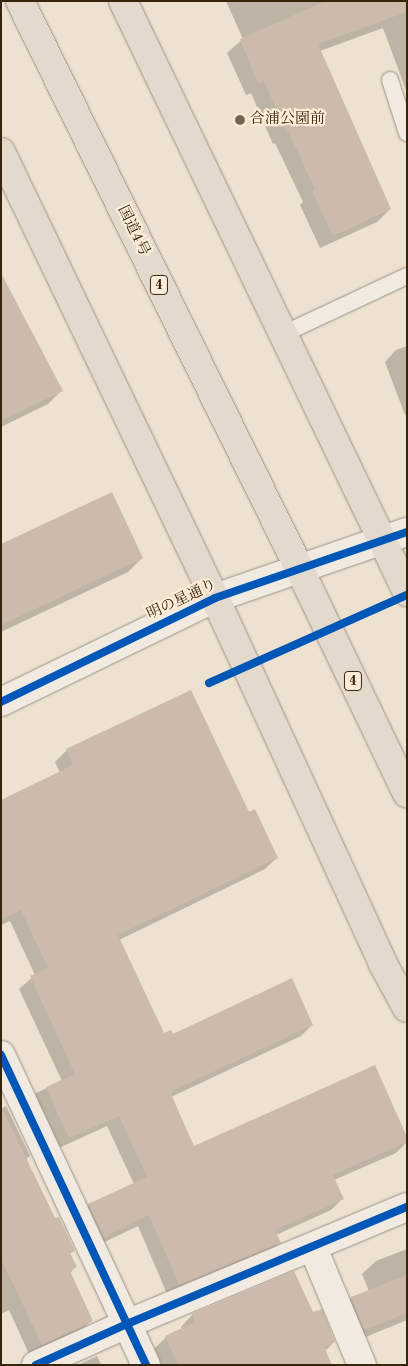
<!DOCTYPE html>
<meta charset="utf-8">
<style>
body{margin:0}
#map{position:relative;width:408px;height:1366px;overflow:hidden;background:#ede1d0;font-family:"Old Standard TT","Noto Serif JP",serif}
div>[style]{position:absolute}
[style*='--x']{left:calc(var(--x)*1px);top:calc(var(--y)*1px);width:calc(var(--w)*1px);rotate:calc(var(--a)*1deg)}
.shadow>*{inset:0;background:#0003}
.building>*{inset:0;background:#ccbbab}
.roads{filter:drop-shadow(0 0 1px #9b9285) drop-shadow(0 0 1px #9b9285)}
.lane>*{height:16px;margin:-8px;padding:0 8px;transform-origin:8px;border-radius:8px;background:#f0eae1}
.street>*{height:28px;margin:-14px;padding:0 14px;transform-origin:14px;border-radius:14px;background:#f0eae1}
.secondary>*{height:28px;margin:-14px;padding:0 14px;transform-origin:14px;border-radius:14px;background:#f0eae1}
.highway>*{height:28px;margin:-14px;padding:0 14px;transform-origin:14px;border-radius:14px;background:#e3d9cc}
.cycleway>*{height:8px;margin:-4px;padding:0 4px;transform-origin:4px;border-radius:4px;background:#0057b8}
.dots>*{width:14px;height:14px;translate:-50% -50%;box-sizing:border-box;border:2px solid #fcecd8;border-radius:50%}
span{translate:-50% -50%;white-space:nowrap;text-align:center;line-height:1.15;-webkit-text-stroke:4.5px #fcecd8;paint-order:stroke}
.shield-label span{padding:1px 4px;background:#fcecd8;border:1px solid;border-radius:4px;-webkit-text-stroke-width:0}
.shield-label{font-size:14px;color:#35250d;font-weight:700}
.poi-label{font-size:15px;color:#35250d}
.left{translate:0 -50%;text-align:left}
.street-label{font-size:15px;color:#35250d}
.frame{position:absolute;inset:0;border:2px solid #35250d;pointer-events:none}
</style>
<div id="map">
<div class="shadow">
<div style="clip-path:polygon(226px 1px,407px 1px,407px 93px,383px 28px,320px 51px,390px 209px,377px 222px,320px 248px,300px 205px,303px 202px,275px 143px,273px 144px,251px 93px,246px 95px,227px 53px,243px 39px)"></div>
<div style="clip-path:polygon(1px 274px,61px 391px,48px 404px,1px 427px)"></div>
<div style="clip-path:polygon(407px 346px,407px 414px,405px 415px,385px 362px,396px 350px)"></div>
<div style="clip-path:polygon(1px 546px,142px 558px,128px 572px,1px 632px)"></div>
<div style="clip-path:polygon(190px 691px,248px 814px,277px 858px,265px 869px,119px 940px,163px 1035px,312px 1025px,301px 1036px,171px 1097px,194px 1147px,407px 1142px,396px 1153px,334px 1180px,342px 1199px,331px 1210px,276px 1235px,279px 1243px,268px 1254px,168px 1296px,138px 1226px,92px 1248px,77px 1216px,89px 1205px,134px 1184px,107px 1126px,48px 1153px,25px 1104px,36px 1093px,62px 1081px,19px 989px,35px 975px,10px 921px,1px 925px,1px 802px,60px 773px,55px 762px,67px 750px)"></div>
<div style="clip-path:polygon(6px 1106px,30px 1156px,26px 1159px,55px 1220px,74px 1250px,69px 1255px,75px 1267px,70px 1273px,92px 1320px,80px 1332px,30px 1356px,9px 1310px,1px 1314px,1px 1109px)"></div>
<div style="clip-path:polygon(407px 1249px,407px 1320px,351px 1343px,338px 1312px,351px 1298px,369px 1291px,362px 1274px,376px 1261px)"></div>
<div style="clip-path:polygon(312px 1314px,334px 1342px,325px 1351px,325px 1365px,162px 1365px,154px 1349px,166px 1337px,182px 1330px,181px 1327px,192px 1315px)"></div>
<div style="clip-path:polygon(97px 1356px,101px 1365px,78px 1365px)"></div>
</div>
<div class="building">
<div style="clip-path:polygon(326px 1px,407px 1px,407px 12px,318px 44px,391px 209px,333px 236px,312px 191px,315px 189px,288px 131px,286px 132px,264px 81px,258px 84px,240px 39px)"></div>
<div style="clip-path:polygon(1px 273px,63px 391px,1px 421px)"></div>
<div style="clip-path:polygon(112px 492px,143px 558px,1px 625px,1px 544px)"></div>
<div style="clip-path:polygon(191px 690px,249px 812px,255px 809px,278px 858px,118px 935px,164px 1033px,171px 1030px,173px 1034px,292px 978px,313px 1025px,170px 1092px,194px 1146px,375px 1065px,407px 1137px,407px 1142px,333px 1175px,344px 1199px,275px 1230px,281px 1243px,179px 1285px,149px 1215px,104px 1237px,88px 1204px,147px 1177px,119px 1116px,69px 1138px,46px 1087px,75px 1074px,30px 976px,48px 968px,21px 910px,1px 920px,1px 800px,73px 765px,66px 749px)"></div>
<div style="clip-path:polygon(1px 1106px,55px 1218px,59px 1217px,75px 1251px,70px 1253px,77px 1267px,70px 1271px,93px 1321px,42px 1345px,1px 1259px)"></div>
<div style="clip-path:polygon(294px 1271px,313px 1312px,322px 1309px,335px 1342px,324px 1347px,332px 1365px,178px 1365px,165px 1336px,195px 1322px,192px 1314px)"></div>
<div style="clip-path:polygon(407px 1275px,407px 1313px,364px 1330px,351px 1297px)"></div>
</div>
<div class="roads">
<div class="lane">
<div style="--x:390;--y:80;--w:56;--a:72.2"></div>
<div style="--x:283;--y:334;--w:137;--a:-25.1"></div>
</div>
<div class="street">
<div style="--x:313;--y:1248;--w:127;--a:67.3"></div>
<div style="--x:127;--y:1324;--w:45;--a:65.1"></div>
<div style="--x:36;--y:1365;--w:100;--a:-24.3"></div>
<div style="--x:127;--y:1324;--w:303;--a:-22.7"></div>
</div>
<div class="secondary">
<div style="--x:1;--y:702;--w:238;--a:-25.9"></div>
<div style="--x:215;--y:598;--w:203;--a:-19"></div>
<div style="--x:1;--y:1055;--w:297;--a:64.9"></div>
</div>
<div class="highway">
<div style="--x:20;--y:1;--w:632;--a:63.8"></div>
<div style="--x:299;--y:568;--w:250;--a:64.4"></div>
<div style="--x:123;--y:1;--w:656;--a:64.33"></div>
<div style="--x:1;--y:152;--w:495;--a:64.4"></div>
<div style="--x:215;--y:598;--w:403;--a:65.3"></div>
<div style="--x:383;--y:964;--w:50;--a:61.4"></div>
</div>
</div>
<div class="cycleway">
<div style="--x:209;--y:683;--w:217;--a:-24"></div>
<div style="--x:1;--y:702;--w:238;--a:-25.9"></div>
<div style="--x:215;--y:598;--w:203;--a:-19"></div>
<div style="--x:1;--y:1055;--w:342;--a:64.9"></div>
<div style="--x:36;--y:1365;--w:100;--a:-24.3"></div>
<div style="--x:127;--y:1324;--w:303;--a:-22.7"></div>
</div>
<div class="dots">
<div style="left:240px;top:120px;background:#756751"></div>
</div>
<div class="shield-label">
<span style="left:159px;top:285px">4</span>
<span style="left:353px;top:681px">4</span>
</div>
<div class="poi-label">
<span class="left" style="left:250px;top:120px">合浦公園前</span>
</div>
<div class="street-label">
<span style="left:133px;top:231px;rotate:64deg">国道4号</span>
<span style="left:182px;top:600px;rotate:-25deg">明の星通り</span>
</div>
<div class="frame"></div>
</div>
